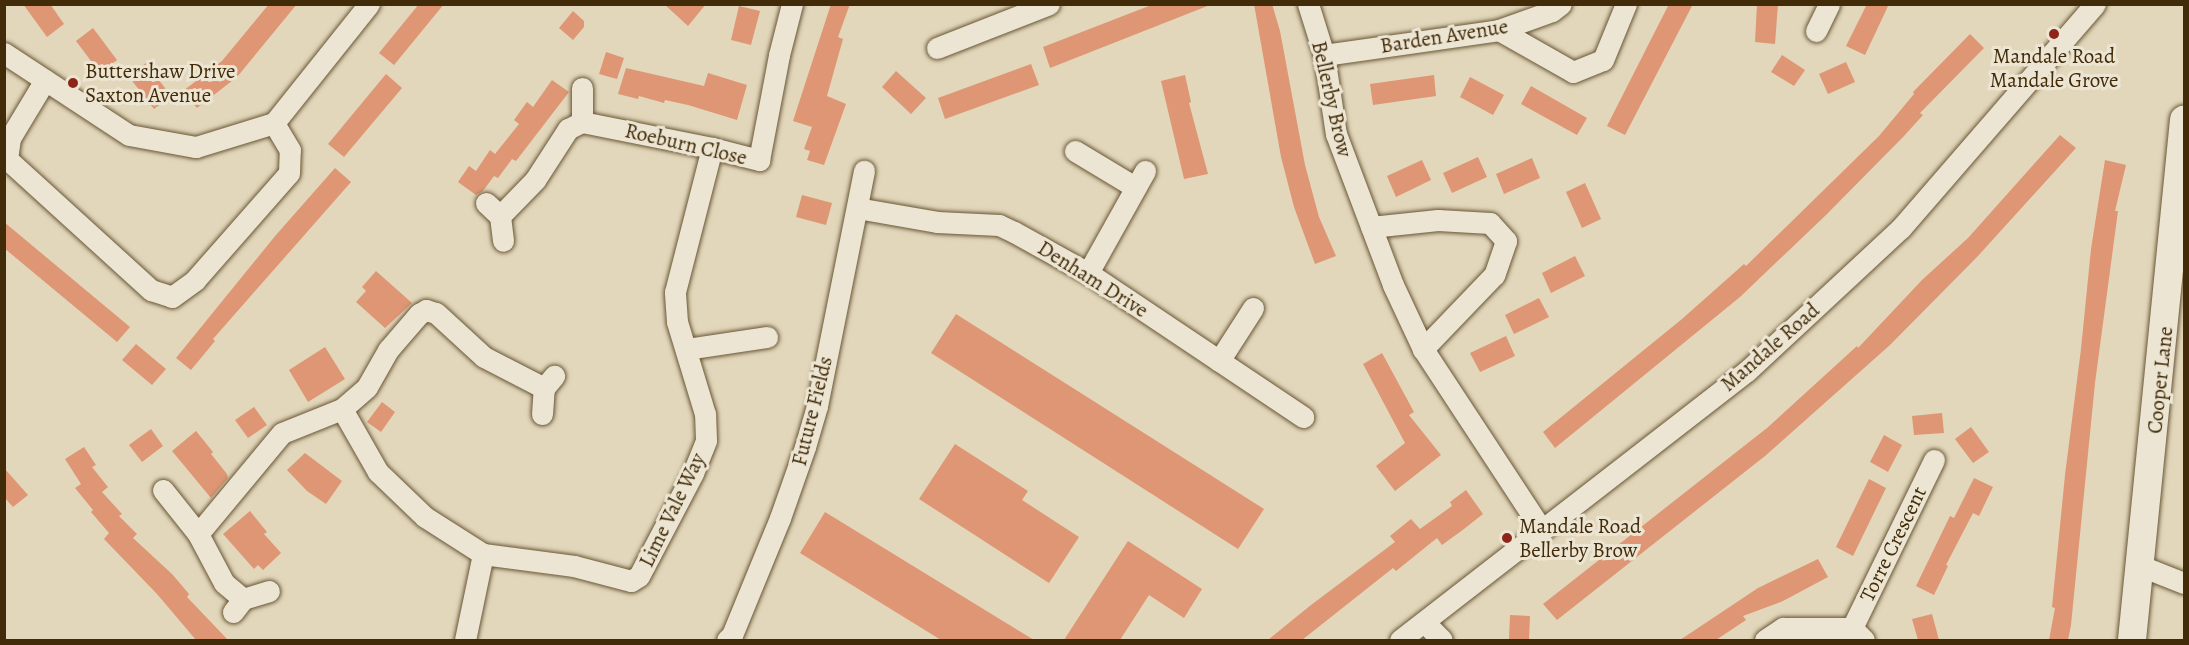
<!DOCTYPE html>
<style>
body{margin:0}
#map{position:relative;width:2189px;height:645px;overflow:hidden;background:#e2d7bb;font-family:Alegreya,serif}
div>[style]{position:absolute}
[style*='--x']{left:calc(var(--x)*1px);top:calc(var(--y)*1px);width:calc(var(--w)*1px);rotate:calc(var(--a)*1deg)}
.building>*{inset:0;background:#de9674}
.roads{filter:drop-shadow(0 0 2px #695635) drop-shadow(0 0 2px #695635)}
.street>*{height:21px;margin:-10.5px;padding:0 10.5px;transform-origin:10.5px;border-radius:10.5px;background:#ece5d3}
.secondary>*{height:28px;margin:-14px;padding:0 14px;transform-origin:14px;border-radius:14px;background:#ece5d3}
.dots>*{width:16px;height:16px;translate:-50% -50%;box-sizing:border-box;border:3px solid #ece5d3;border-radius:50%}
span{translate:-50% -50%;white-space:nowrap;text-align:center;line-height:1.15;-webkit-text-stroke:6px #ece5d3;paint-order:stroke}
.street-label{font-size:21px;color:#412b08}
.poi-label{font-size:21px;color:#412b08}
.left{translate:0 -50%;text-align:left}
.frame{position:absolute;inset:0;border:6px solid #412b08;pointer-events:none}
</style>
<div id="map">
<div class="building">
<div style="clip-path:polygon(23px 4px,50px 4px,64px 24px,47px 37px)"></div>
<div style="clip-path:polygon(269px 4px,297px 4px,237px 77px,197px 108px,183px 91px,222px 61px)"></div>
<div style="clip-path:polygon(419px 4px,444px 4px,394px 65px,379px 53px)"></div>
<div style="clip-path:polygon(664px 4px,706px 4px,688px 26px)"></div>
<div style="clip-path:polygon(831px 4px,850px 4px,838px 37px,843px 39px,827px 96px,846px 104px,824px 165px,807px 160px,810px 151px,804px 149px,812px 127px,793px 121px)"></div>
<div style="clip-path:polygon(1154px 4px,1210px 5px,1050px 68px,1043px 47px)"></div>
<div style="clip-path:polygon(1254px 4px,1272px 4px,1280px 31px,1305px 165px,1319px 217px,1336px 256px,1315px 264px,1294px 207px,1281px 157px)"></div>
<div style="clip-path:polygon(1669px 4px,1693px 4px,1625px 135px,1607px 126px)"></div>
<div style="clip-path:polygon(1757px 4px,1778px 4px,1775px 44px,1755px 42px)"></div>
<div style="clip-path:polygon(1867px 4px,1889px 4px,1865px 55px,1846px 46px)"></div>
<div style="clip-path:polygon(739px 6px,760px 11px,751px 45px,731px 40px)"></div>
<div style="clip-path:polygon(573px 11px,584px 21px,584px 27px,573px 40px,559px 28px)"></div>
<div style="clip-path:polygon(93px 28px,117px 60px,100px 73px,76px 41px)"></div>
<div style="clip-path:polygon(1970px 34px,1984px 48px,1920px 113px,1923px 115px,1904px 136px,1826px 215px,1740px 297px,1555px 448px,1543px 432px,1682px 319px,1744px 264px,1746px 266px,1879px 136px,1914px 94px,1913px 92px)"></div>
<div style="clip-path:polygon(606px 52px,624px 58px,617px 79px,599px 74px)"></div>
<div style="clip-path:polygon(1782px 55px,1805px 70px,1794px 86px,1771px 72px)"></div>
<div style="clip-path:polygon(1846px 62px,1855px 82px,1828px 94px,1819px 74px)"></div>
<div style="clip-path:polygon(146px 63px,171px 96px,154px 109px,129px 77px)"></div>
<div style="clip-path:polygon(1031px 64px,1039px 85px,945px 119px,938px 98px)"></div>
<div style="clip-path:polygon(626px 68px,704px 86px,708px 73px,747px 85px,737px 120px,688px 105px,665px 100px,664px 103px,639px 96px,638px 99px,618px 94px)"></div>
<div style="clip-path:polygon(896px 71px,926px 98px,911px 114px,882px 87px)"></div>
<div style="clip-path:polygon(386px 74px,402px 88px,344px 157px,328px 144px)"></div>
<div style="clip-path:polygon(1185px 75px,1191px 102px,1189px 103px,1208px 174px,1184px 179px,1161px 81px)"></div>
<div style="clip-path:polygon(1434px 75px,1436px 96px,1373px 105px,1370px 84px)"></div>
<div style="clip-path:polygon(1470px 77px,1504px 95px,1493px 115px,1460px 97px)"></div>
<div style="clip-path:polygon(552px 80px,569px 92px,516px 161px,512px 159px,498px 178px,494px 176px,483px 191px,476px 195px,458px 182px,469px 166px,476px 171px,490px 150px,495px 154px,519px 124px,514px 120px,527px 102px,533px 107px)"></div>
<div style="clip-path:polygon(1531px 86px,1587px 118px,1577px 135px,1521px 104px)"></div>
<div style="clip-path:polygon(2060px 135px,2076px 148px,1977px 257px,1890px 345px,1765px 456px,1557px 620px,1543px 604px,1767px 428px,1857px 346px,1858px 348px,1922px 280px,1968px 238px)"></div>
<div style="clip-path:polygon(1478px 157px,1487px 177px,1452px 193px,1443px 173px)"></div>
<div style="clip-path:polygon(1532px 158px,1540px 178px,1504px 194px,1496px 174px)"></div>
<div style="clip-path:polygon(1422px 160px,1431px 180px,1396px 197px,1387px 176px)"></div>
<div style="clip-path:polygon(2105px 160px,2126px 165px,2115px 211px,2118px 211px,2095px 383px,2071px 625px,2068px 640px,2049px 640px,2055px 608px,2052px 607px,2065px 475px,2081px 349px,2091px 249px)"></div>
<div style="clip-path:polygon(335px 168px,351px 182px,213px 339px,215px 341px,191px 370px,176px 358px,276px 235px)"></div>
<div style="clip-path:polygon(1585px 183px,1601px 219px,1582px 228px,1566px 192px)"></div>
<div style="clip-path:polygon(802px 195px,832px 203px,826px 225px,796px 217px)"></div>
<div style="clip-path:polygon(4px 222px,130px 327px,117px 342px,4px 248px)"></div>
<div style="clip-path:polygon(1575px 256px,1585px 276px,1551px 293px,1542px 273px)"></div>
<div style="clip-path:polygon(376px 271px,412px 303px,385px 328px,356px 302px,366px 291px,362px 287px)"></div>
<div style="clip-path:polygon(1539px 298px,1549px 317px,1514px 334px,1505px 315px)"></div>
<div style="clip-path:polygon(956px 314px,1264px 509px,1238px 549px,931px 353px)"></div>
<div style="clip-path:polygon(1506px 336px,1515px 356px,1480px 372px,1470px 353px)"></div>
<div style="clip-path:polygon(136px 344px,166px 369px,152px 385px,122px 360px)"></div>
<div style="clip-path:polygon(325px 347px,345px 379px,308px 402px,289px 370px)"></div>
<div style="clip-path:polygon(1382px 353px,1414px 412px,1409px 415px,1441px 455px,1395px 491px,1376px 466px,1405px 443px,1363px 364px)"></div>
<div style="clip-path:polygon(382px 402px,395px 412px,381px 432px,367px 422px)"></div>
<div style="clip-path:polygon(254px 407px,267px 425px,248px 438px,235px 420px)"></div>
<div style="clip-path:polygon(1942px 413px,1944px 433px,1914px 435px,1912px 416px)"></div>
<div style="clip-path:polygon(1971px 427px,1989px 452px,1973px 463px,1955px 439px)"></div>
<div style="clip-path:polygon(151px 429px,163px 446px,142px 462px,129px 445px)"></div>
<div style="clip-path:polygon(196px 431px,213px 452px,211px 454px,227px 474px,228px 478px,211px 498px,172px 451px)"></div>
<div style="clip-path:polygon(1884px 435px,1902px 445px,1888px 472px,1870px 462px)"></div>
<div style="clip-path:polygon(955px 444px,1028px 491px,1022px 500px,1079px 537px,1049px 583px,919px 499px)"></div>
<div style="clip-path:polygon(84px 447px,96px 465px,92px 467px,108px 487px,102px 492px,122px 514px,119px 516px,137px 534px,133px 538px,172px 574px,189px 594px,187px 597px,228px 640px,196px 640px,157px 594px,104px 539px,109px 533px,91px 512px,93px 510px,75px 488px,81px 484px,65px 459px)"></div>
<div style="clip-path:polygon(305px 453px,342px 481px,326px 504px,307px 491px,287px 470px)"></div>
<div style="clip-path:polygon(4px 468px,28px 495px,13px 507px,4px 497px)"></div>
<div style="clip-path:polygon(1974px 478px,1993px 487px,1979px 516px,1973px 513px,1946px 565px,1948px 566px,1934px 595px,1916px 586px,1950px 516px,1954px 518px)"></div>
<div style="clip-path:polygon(1869px 479px,1886px 488px,1853px 556px,1836px 547px)"></div>
<div style="clip-path:polygon(1466px 490px,1483px 514px,1464px 529px,1442px 545px,1437px 538px,1396px 571px,1393px 568px,1302px 640px,1268px 640px,1311px 605px,1395px 542px,1390px 536px,1411px 519px,1420px 529px,1452px 506px,1450px 502px)"></div>
<div style="clip-path:polygon(250px 511px,267px 532px,264px 534px,281px 553px,263px 570px,258px 565px,254px 569px,223px 534px)"></div>
<div style="clip-path:polygon(825px 512px,1034px 640px,941px 640px,800px 553px)"></div>
<div style="clip-path:polygon(1128px 541px,1202px 589px,1184px 618px,1149px 595px,1120px 640px,1064px 640px)"></div>
<div style="clip-path:polygon(1818px 559px,1828px 577px,1783px 601px,1743px 616px,1746px 620px,1716px 640px,1680px 640px,1758px 588px)"></div>
<div style="clip-path:polygon(1932px 614px,1939px 640px,1918px 640px,1912px 619px)"></div>
<div style="clip-path:polygon(1510px 615px,1530px 616px,1529px 640px,1509px 640px)"></div>
</div>
<div class="roads">
<div class="street">
<div style="--x:1308;--y:4;--w:53;--a:72.6"></div>
<div style="--x:1324;--y:55;--w:80;--a:81.4"></div>
<div style="--x:1336;--y:134;--w:161;--a:69.3"></div>
<div style="--x:1393;--y:285;--w:71;--a:64.9"></div>
<div style="--x:1423;--y:349;--w:217;--a:56.7"></div>
<div style="--x:1499;--y:30;--w:85;--a:29.6"></div>
<div style="--x:1573;--y:72;--w:32;--a:-22"></div>
<div style="--x:1603;--y:60;--w:61;--a:-67.7"></div>
<div style="--x:1816;--y:31;--w:30;--a:-64"></div>
<div style="--x:937;--y:48;--w:120;--a:-21.4"></div>
<div style="--x:4;--y:53;--w:149;--a:33.3"></div>
<div style="--x:129;--y:135;--w:68;--a:10.2"></div>
<div style="--x:196;--y:147;--w:82;--a:-17.1"></div>
<div style="--x:274;--y:123;--w:152;--a:-51.4"></div>
<div style="--x:1324;--y:55;--w:177;--a:-8.1"></div>
<div style="--x:1499;--y:30;--w:56;--a:-19.7"></div>
<div style="--x:1552;--y:11;--w:11;--a:-38"></div>
<div style="--x:45;--y:80;--w:68;--a:121.1"></div>
<div style="--x:10;--y:138;--w:21;--a:98"></div>
<div style="--x:7;--y:159;--w:195;--a:42.3"></div>
<div style="--x:151;--y:290;--w:22;--a:18"></div>
<div style="--x:172;--y:297;--w:29;--a:-36"></div>
<div style="--x:195;--y:280;--w:142;--a:-48.7"></div>
<div style="--x:289;--y:173;--w:23;--a:-88"></div>
<div style="--x:290;--y:150;--w:31;--a:-121"></div>
<div style="--x:582;--y:122;--w:34;--a:-90"></div>
<div style="--x:1075;--y:151;--w:70;--a:31"></div>
<div style="--x:486;--y:203;--w:19;--a:43"></div>
<div style="--x:500;--y:216;--w:25;--a:83"></div>
<div style="--x:857;--y:208;--w:81;--a:9.9"></div>
<div style="--x:937;--y:222;--w:62;--a:2.8"></div>
<div style="--x:999;--y:225;--w:17;--a:25"></div>
<div style="--x:1014;--y:232;--w:85;--a:29"></div>
<div style="--x:1088;--y:273;--w:259;--a:33.8"></div>
<div style="--x:500;--y:216;--w:50;--a:-45.8"></div>
<div style="--x:535;--y:180;--w:61;--a:-57.1"></div>
<div style="--x:568;--y:129;--w:16;--a:-27"></div>
<div style="--x:582;--y:122;--w:133;--a:11.3"></div>
<div style="--x:712;--y:148;--w:49;--a:14.3"></div>
<div style="--x:759;--y:160;--w:107;--a:-79.2"></div>
<div style="--x:779;--y:55;--w:53;--a:-75.7"></div>
<div style="--x:1371;--y:227;--w:67;--a:-6"></div>
<div style="--x:1438;--y:220;--w:52;--a:3.3"></div>
<div style="--x:1490;--y:223;--w:24;--a:48"></div>
<div style="--x:1506;--y:241;--w:36;--a:109"></div>
<div style="--x:1494;--y:275;--w:103;--a:133.8"></div>
<div style="--x:1088;--y:273;--w:117;--a:-60.8"></div>
<div style="--x:686;--y:349;--w:82;--a:-8.4"></div>
<div style="--x:1219;--y:361;--w:63;--a:-57.3"></div>
<div style="--x:342;--y:409;--w:73;--a:60.3"></div>
<div style="--x:378;--y:472;--w:65;--a:43.8"></div>
<div style="--x:425;--y:517;--w:69;--a:32.5"></div>
<div style="--x:483;--y:554;--w:92;--a:7.5"></div>
<div style="--x:574;--y:566;--w:59;--a:14.7"></div>
<div style="--x:631;--y:581;--w:9;--a:-32"></div>
<div style="--x:639;--y:576;--w:116;--a:-62.3"></div>
<div style="--x:693;--y:473;--w:35;--a:-68"></div>
<div style="--x:706;--y:440;--w:26;--a:-92"></div>
<div style="--x:705;--y:414;--w:96;--a:-106.9"></div>
<div style="--x:677;--y:322;--w:30;--a:-94"></div>
<div style="--x:675;--y:292;--w:149;--a:-75.6"></div>
<div style="--x:542;--y:414;--w:26;--a:-86"></div>
<div style="--x:544;--y:388;--w:16;--a:-50"></div>
<div style="--x:163;--y:490;--w:56;--a:51.5"></div>
<div style="--x:198;--y:534;--w:55;--a:62"></div>
<div style="--x:224;--y:583;--w:25;--a:40"></div>
<div style="--x:198;--y:534;--w:131;--a:-50.3"></div>
<div style="--x:282;--y:433;--w:65;--a:-21.8"></div>
<div style="--x:342;--y:409;--w:33;--a:-41"></div>
<div style="--x:367;--y:387;--w:43;--a:-60.4"></div>
<div style="--x:388;--y:350;--w:48;--a:-49.3"></div>
<div style="--x:419;--y:314;--w:8;--a:-30"></div>
<div style="--x:426;--y:310;--w:10;--a:17"></div>
<div style="--x:436;--y:313;--w:65;--a:42.5"></div>
<div style="--x:484;--y:357;--w:68;--a:27.3"></div>
<div style="--x:2141;--y:566;--w:46;--a:21.6"></div>
<div style="--x:233;--y:612;--w:16;--a:-52"></div>
<div style="--x:243;--y:599;--w:27;--a:-17"></div>
<div style="--x:1424;--y:622;--w:25;--a:45"></div>
<div style="--x:1852;--y:628;--w:187;--a:-64"></div>
<div style="--x:465;--y:640;--w:88;--a:-78.2"></div>
<div style="--x:727;--y:640;--w:7;--a:-45"></div>
<div style="--x:732;--y:635;--w:126;--a:-67.7"></div>
<div style="--x:780;--y:518;--w:75;--a:-70.6"></div>
<div style="--x:805;--y:447;--w:43;--a:-73.7"></div>
<div style="--x:817;--y:406;--w:240;--a:-78.7"></div>
<div style="--x:1400;--y:640;--w:439;--a:-37.8"></div>
<div style="--x:1747;--y:371;--w:210;--a:-42.9"></div>
<div style="--x:1901;--y:228;--w:296;--a:-49.1"></div>
<div style="--x:1765;--y:640;--w:22;--a:-34"></div>
<div style="--x:1783;--y:628;--w:69;--a:0"></div>
<div style="--x:1852;--y:628;--w:17;--a:45"></div>
</div>
<div class="secondary">
<div style="--x:2132;--y:640;--w:523;--a:-84.29"></div>
</div>
</div>
<div class="dots">
<div style="left:2054px;top:34px;background:#8f2418"></div>
<div style="left:73px;top:83px;background:#8f2418"></div>
<div style="left:1507px;top:538px;background:#8f2418"></div>
</div>
<div class="street-label">
<span style="left:1444px;top:36px;rotate:-9deg">Barden Avenue</span>
<span style="left:1332px;top:99px;rotate:77deg">Bellerby Brow</span>
<span style="left:686px;top:144px;rotate:13deg">Roeburn Close</span>
<span style="left:1093px;top:279px;rotate:32deg">Denham Drive</span>
<span style="left:1770px;top:347px;rotate:-41deg">Mandale Road</span>
<span style="left:2160px;top:380px;rotate:-84deg">Cooper Lane</span>
<span style="left:812px;top:411px;rotate:-76deg">Future Fields</span>
<span style="left:672px;top:510px;rotate:-64deg">Lime Vale Way</span>
<span style="left:1893px;top:544px;rotate:-64deg">Torre Crescent</span>
</div>
<div class="poi-label">
<span style="left:2054px;top:68px">Mandale Road<br>Mandale Grove</span>
<span class="left" style="left:85px;top:83px">Buttershaw Drive<br>Saxton Avenue</span>
<span class="left" style="left:1519px;top:538px">Mandale Road<br>Bellerby Brow</span>
</div>
<div class="frame"></div>
</div>
